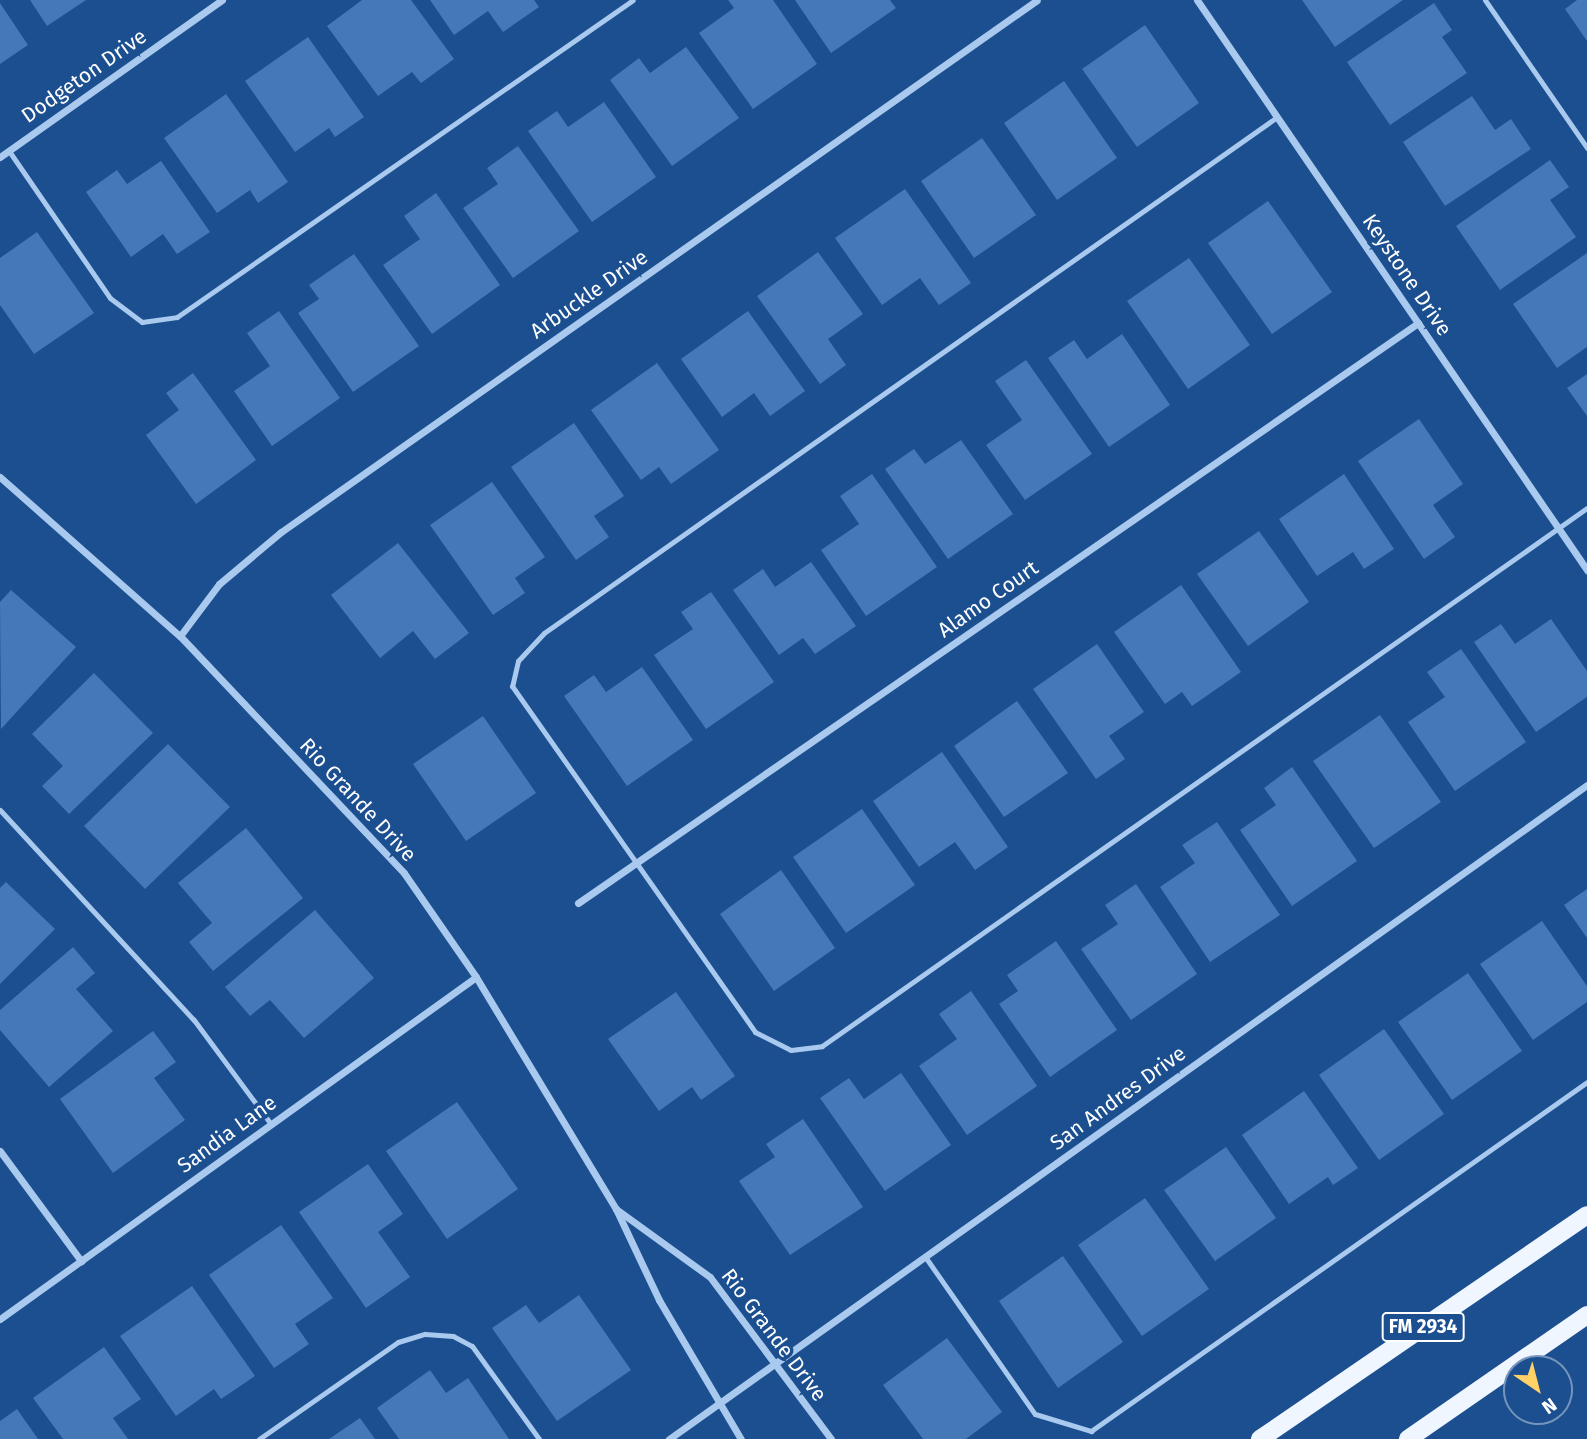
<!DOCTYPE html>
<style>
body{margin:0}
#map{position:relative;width:1587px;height:1439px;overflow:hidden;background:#1b4f8f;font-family:"Fira Sans",sans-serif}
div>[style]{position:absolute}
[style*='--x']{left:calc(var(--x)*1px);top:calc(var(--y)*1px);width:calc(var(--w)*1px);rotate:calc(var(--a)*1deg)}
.building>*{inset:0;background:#4478b7}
.service>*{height:5px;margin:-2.5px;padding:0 2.5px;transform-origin:2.5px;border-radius:2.5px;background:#a9c9ee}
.minor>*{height:7px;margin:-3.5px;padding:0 3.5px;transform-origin:3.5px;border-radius:3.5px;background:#a9c9ee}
.primary>*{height:18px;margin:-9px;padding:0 9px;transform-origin:9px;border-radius:9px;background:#f0f6ff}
span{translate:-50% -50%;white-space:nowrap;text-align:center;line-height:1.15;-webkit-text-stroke:7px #1b4f8f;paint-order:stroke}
.shield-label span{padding:2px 5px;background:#1b4f8f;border:2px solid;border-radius:5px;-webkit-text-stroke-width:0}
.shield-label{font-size:19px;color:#fff;font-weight:700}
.street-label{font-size:21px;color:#fff}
.north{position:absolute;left:1503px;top:1355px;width:70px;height:70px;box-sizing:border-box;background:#1b4f8f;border:2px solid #7695bc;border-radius:50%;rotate:145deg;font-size:19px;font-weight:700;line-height:28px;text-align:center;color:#fff}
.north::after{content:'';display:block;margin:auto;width:24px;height:32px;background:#ffd166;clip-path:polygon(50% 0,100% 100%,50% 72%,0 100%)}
</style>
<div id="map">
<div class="building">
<div style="clip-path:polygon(30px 0,86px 0,47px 26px)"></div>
<div style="clip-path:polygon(362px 0,411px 0,454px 59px,421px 83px,412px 72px,378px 96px,327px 26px)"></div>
<div style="clip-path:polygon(430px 0,534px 0,539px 7px,503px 32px,488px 11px,454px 35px)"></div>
<div style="clip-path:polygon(728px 0,773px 0,817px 64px,753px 109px,699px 33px,734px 8px)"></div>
<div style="clip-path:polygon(795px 0,890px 0,896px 8px,831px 53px)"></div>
<div style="clip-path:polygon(1302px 0,1403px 0,1335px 47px)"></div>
<div style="clip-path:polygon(1577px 0,1587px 0,1587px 41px,1565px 9px)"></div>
<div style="clip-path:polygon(0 3px,28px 45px,0 64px)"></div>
<div style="clip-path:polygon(1434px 3px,1452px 30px,1442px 37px,1467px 73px,1390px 125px,1347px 62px)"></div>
<div style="clip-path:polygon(1145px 25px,1199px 103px,1137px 147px,1082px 69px)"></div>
<div style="clip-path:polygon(308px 37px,364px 117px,335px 137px,329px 128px,295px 152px,245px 81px)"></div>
<div style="clip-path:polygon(686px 47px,739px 118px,672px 166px,610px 80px,639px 58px,650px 73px)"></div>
<div style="clip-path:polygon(1064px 81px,1117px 158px,1057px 200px,1004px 123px)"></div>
<div style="clip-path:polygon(226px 94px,288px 182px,258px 203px,250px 190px,217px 213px,164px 138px)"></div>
<div style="clip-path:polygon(1472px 96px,1495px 130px,1511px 119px,1531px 149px,1445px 206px,1403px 142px)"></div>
<div style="clip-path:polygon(604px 102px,656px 177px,592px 222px,528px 131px,557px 111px,568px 127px)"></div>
<div style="clip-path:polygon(982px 138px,1036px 215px,974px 258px,921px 181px)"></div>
<div style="clip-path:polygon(518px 146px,579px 231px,513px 278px,463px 208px,498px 184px,487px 168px)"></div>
<div style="clip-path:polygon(1550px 160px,1569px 187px,1550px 200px,1576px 237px,1500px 290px,1456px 226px)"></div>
<div style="clip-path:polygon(161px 161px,210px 232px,177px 254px,163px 234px,131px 257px,86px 192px,117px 170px,127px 184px)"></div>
<div style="clip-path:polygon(905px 189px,971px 283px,939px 305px,920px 278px,882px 305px,835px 238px)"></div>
<div style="clip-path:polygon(436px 193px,500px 285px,432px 334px,383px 265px,420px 239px,404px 216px)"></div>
<div style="clip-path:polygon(1268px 201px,1332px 292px,1272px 334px,1208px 243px)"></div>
<div style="clip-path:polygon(37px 232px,94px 313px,34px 354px,0 305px,0 258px)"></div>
<div style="clip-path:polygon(818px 252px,863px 314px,828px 339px,846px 365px,820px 384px,757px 296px)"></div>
<div style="clip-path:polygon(1587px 253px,1587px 347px,1557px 368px,1513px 304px)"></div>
<div style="clip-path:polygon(354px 254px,419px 346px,353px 392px,298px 313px,319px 299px,309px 285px)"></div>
<div style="clip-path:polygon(1189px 258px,1250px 345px,1188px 389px,1127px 301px)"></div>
<div style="clip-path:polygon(279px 311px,340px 398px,272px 446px,234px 391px,270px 366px,247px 333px)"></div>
<div style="clip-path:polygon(748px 311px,805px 391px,770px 416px,754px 393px,722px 417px,681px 359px)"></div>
<div style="clip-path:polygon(1122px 334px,1170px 405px,1109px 447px,1048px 358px,1074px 340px,1087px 359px)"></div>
<div style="clip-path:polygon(1026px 360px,1092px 454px,1025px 500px,986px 445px,1022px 420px,995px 381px)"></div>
<div style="clip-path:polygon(657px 363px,719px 450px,671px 484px,659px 467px,641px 480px,591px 410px)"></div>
<div style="clip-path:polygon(193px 373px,256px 460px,196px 504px,146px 435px,179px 410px,166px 393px)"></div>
<div style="clip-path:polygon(1587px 374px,1587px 416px,1567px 388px)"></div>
<div style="clip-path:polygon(1419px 419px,1463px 484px,1433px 505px,1455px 537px,1424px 559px,1358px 461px)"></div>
<div style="clip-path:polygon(574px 423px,624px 496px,594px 516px,609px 537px,576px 560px,511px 467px)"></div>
<div style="clip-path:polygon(961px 440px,1013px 514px,948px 559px,885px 469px,914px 449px,925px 464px)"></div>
<div style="clip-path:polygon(872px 474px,937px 567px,866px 616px,821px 550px,859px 524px,840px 496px)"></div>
<div style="clip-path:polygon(1344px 474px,1394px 549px,1364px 569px,1353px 552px,1317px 576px,1279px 519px)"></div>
<div style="clip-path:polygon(492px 482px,545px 557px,515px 578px,525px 593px,493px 615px,430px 525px)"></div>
<div style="clip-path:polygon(1259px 531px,1309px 602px,1248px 646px,1197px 574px)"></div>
<div style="clip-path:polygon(398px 543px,469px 633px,435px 659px,413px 631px,380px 658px,331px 595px)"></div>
<div style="clip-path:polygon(811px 562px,856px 626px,815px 654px,803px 638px,779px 655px,733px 590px,763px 569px,775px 587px)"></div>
<div style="clip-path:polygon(1181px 585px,1241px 672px,1192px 706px,1182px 692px,1165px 704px,1114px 632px)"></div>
<div style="clip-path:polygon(11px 590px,76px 647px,1px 729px,0 602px)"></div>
<div style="clip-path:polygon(711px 592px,774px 682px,706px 729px,654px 655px,693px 629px,681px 612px)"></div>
<div style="clip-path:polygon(1551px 619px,1587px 671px,1587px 697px,1536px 732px,1474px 642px,1501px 624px,1515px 644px)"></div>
<div style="clip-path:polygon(1097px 644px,1144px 712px,1109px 736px,1125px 759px,1096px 779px,1033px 689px)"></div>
<div style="clip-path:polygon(1461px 649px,1526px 742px,1455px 791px,1408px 722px,1445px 697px,1427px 672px)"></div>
<div style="clip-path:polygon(642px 667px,693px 740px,627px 786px,564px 696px,594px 675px,606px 692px)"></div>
<div style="clip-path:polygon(94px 673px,153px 733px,69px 814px,42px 786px,63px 766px,32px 734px)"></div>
<div style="clip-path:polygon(1017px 701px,1068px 773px,1004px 817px,954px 746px)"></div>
<div style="clip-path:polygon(1380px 715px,1441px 802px,1374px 848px,1313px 761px)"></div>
<div style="clip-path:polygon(483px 716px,536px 793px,466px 841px,413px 764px)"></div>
<div style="clip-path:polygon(168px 744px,230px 807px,145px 889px,84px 826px)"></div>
<div style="clip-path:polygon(942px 752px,1008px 847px,975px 870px,955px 842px,919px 867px,873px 801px)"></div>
<div style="clip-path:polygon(1292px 767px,1357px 861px,1292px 906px,1240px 830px,1276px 805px,1264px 788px)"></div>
<div style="clip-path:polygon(862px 809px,915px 885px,846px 933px,793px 857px)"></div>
<div style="clip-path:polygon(1217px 822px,1280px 915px,1210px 962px,1160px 887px,1195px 863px,1182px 845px)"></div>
<div style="clip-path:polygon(246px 828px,303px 898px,213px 971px,189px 942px,212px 923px,178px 883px)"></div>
<div style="clip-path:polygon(781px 870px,835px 948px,774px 991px,720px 914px)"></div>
<div style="clip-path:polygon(6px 882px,55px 929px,0 984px,0 888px)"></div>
<div style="clip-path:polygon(1136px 884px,1197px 974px,1131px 1020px,1081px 949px,1118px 924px,1105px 905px)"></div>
<div style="clip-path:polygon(1587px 889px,1587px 938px,1564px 905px)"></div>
<div style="clip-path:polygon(315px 910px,374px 978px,304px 1038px,270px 1000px,250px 1016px,225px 987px)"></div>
<div style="clip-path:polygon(1542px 921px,1587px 986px,1587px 1002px,1533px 1040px,1480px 964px)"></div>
<div style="clip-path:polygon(1056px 941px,1117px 1030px,1050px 1077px,999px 1004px,1018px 991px,1007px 975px)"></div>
<div style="clip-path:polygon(73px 947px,95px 973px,76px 989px,113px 1031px,49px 1087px,0 1030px,0 1010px)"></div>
<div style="clip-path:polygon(1468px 973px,1522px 1051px,1452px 1100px,1398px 1022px)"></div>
<div style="clip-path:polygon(971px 991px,1037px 1086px,967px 1135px,919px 1066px,957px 1039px,939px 1014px)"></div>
<div style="clip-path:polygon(676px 992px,735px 1076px,701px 1100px,692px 1087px,659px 1111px,608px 1039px)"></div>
<div style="clip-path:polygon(1384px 1029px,1444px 1114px,1379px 1160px,1319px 1075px)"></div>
<div style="clip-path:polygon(153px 1031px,176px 1062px,154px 1078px,185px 1120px,113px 1173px,60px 1099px)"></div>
<div style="clip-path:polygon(901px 1073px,951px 1145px,885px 1191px,820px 1098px,849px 1078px,864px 1099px)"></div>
<div style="clip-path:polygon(1304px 1091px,1358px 1168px,1333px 1185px,1328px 1177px,1289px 1204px,1242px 1135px)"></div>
<div style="clip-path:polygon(457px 1102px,518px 1189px,447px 1239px,386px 1151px)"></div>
<div style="clip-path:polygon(803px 1119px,863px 1207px,790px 1255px,739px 1181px,775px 1157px,766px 1144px)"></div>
<div style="clip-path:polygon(1226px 1147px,1276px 1218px,1215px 1261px,1164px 1190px)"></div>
<div style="clip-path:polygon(368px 1164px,403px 1214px,378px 1232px,410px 1277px,366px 1308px,299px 1212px)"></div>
<div style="clip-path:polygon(1145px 1198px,1209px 1289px,1142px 1336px,1078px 1245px)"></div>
<div style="clip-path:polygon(281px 1225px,333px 1298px,295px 1324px,309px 1344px,274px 1368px,209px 1275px)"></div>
<div style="clip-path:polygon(1063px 1256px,1123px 1342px,1058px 1388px,999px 1301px)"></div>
<div style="clip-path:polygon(192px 1286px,255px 1376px,221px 1399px,214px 1389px,176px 1416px,120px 1336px)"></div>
<div style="clip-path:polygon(579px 1295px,631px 1370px,557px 1421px,492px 1328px,526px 1305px,539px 1323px)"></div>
<div style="clip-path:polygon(947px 1338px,1002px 1412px,966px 1439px,923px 1439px,883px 1385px)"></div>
<div style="clip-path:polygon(104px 1347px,141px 1399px,113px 1418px,128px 1439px,63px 1439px,33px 1398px)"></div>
<div style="clip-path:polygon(430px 1370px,446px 1393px,468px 1378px,509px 1439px,399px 1439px,377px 1408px)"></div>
<div style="clip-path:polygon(17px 1409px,38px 1439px,0 1439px,0 1421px)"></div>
<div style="clip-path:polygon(360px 1418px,375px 1439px,329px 1439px)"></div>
</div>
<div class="service">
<div style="--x:1485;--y:0;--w:180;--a:55.4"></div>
<div style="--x:1277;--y:117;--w:896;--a:144.86"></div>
<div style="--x:544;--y:633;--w:38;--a:133"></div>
<div style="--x:518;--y:661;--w:26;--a:103"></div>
<div style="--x:512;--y:686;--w:423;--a:54.9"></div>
<div style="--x:755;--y:1032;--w:40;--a:26.6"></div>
<div style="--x:791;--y:1050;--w:31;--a:-7"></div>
<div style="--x:822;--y:1046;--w:935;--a:-35.12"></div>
<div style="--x:9;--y:151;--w:178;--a:55.5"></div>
<div style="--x:110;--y:298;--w:40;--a:37"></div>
<div style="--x:142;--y:322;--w:35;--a:-8"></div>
<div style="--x:177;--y:317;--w:555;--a:-34.81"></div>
<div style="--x:0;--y:810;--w:286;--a:47.3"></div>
<div style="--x:194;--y:1020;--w:129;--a:53.5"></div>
<div style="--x:926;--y:1258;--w:190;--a:55.1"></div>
<div style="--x:1035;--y:1414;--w:59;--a:16.9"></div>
<div style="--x:1091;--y:1431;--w:606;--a:-35.13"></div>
<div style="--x:259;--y:1439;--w:169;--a:-34.9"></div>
<div style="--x:398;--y:1342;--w:28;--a:-17"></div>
<div style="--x:425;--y:1334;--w:28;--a:4"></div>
<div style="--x:453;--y:1336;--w:21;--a:28"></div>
<div style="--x:472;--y:1346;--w:115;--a:54.2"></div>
</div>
<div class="minor">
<div style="--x:1197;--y:0;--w:691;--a:55.62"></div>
<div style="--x:0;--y:157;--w:272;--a:-35.3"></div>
<div style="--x:0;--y:477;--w:240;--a:41.5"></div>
<div style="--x:180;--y:636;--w:326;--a:46.6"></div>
<div style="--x:404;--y:873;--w:126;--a:55.3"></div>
<div style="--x:476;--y:977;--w:271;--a:58.9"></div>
<div style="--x:616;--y:1209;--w:101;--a:64.7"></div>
<div style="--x:659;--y:1300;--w:161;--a:59.5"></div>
<div style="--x:180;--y:636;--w:65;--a:-53.1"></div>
<div style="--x:219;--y:584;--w:81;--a:-40"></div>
<div style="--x:281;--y:532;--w:924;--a:-35.13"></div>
<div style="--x:578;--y:903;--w:1021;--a:-34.62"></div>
<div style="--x:0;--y:1151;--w:137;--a:53.6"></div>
<div style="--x:616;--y:1209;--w:116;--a:35.9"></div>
<div style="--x:710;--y:1277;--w:202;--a:53.2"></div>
<div style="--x:0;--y:1319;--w:586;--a:-35.7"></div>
<div style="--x:669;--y:1439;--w:1127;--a:-35.47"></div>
</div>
<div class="primary">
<div style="--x:1260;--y:1439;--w:396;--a:-34.4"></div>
<div style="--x:1408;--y:1439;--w:218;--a:-34.7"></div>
</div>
<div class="shield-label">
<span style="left:1423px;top:1327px">FM 2934</span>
</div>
<div class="street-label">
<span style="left:84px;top:76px;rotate:-35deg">Dodgeton Drive</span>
<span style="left:1407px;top:275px;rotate:56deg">Keystone Drive</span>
<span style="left:589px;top:294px;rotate:-35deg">Arbuckle Drive</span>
<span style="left:988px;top:599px;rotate:-35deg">Alamo Court</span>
<span style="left:358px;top:800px;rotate:47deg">Rio Grande Drive</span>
<span style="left:1118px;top:1098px;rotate:-36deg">San Andres Drive</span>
<span style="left:227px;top:1134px;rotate:-36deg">Sandia Lane</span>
<span style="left:774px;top:1335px;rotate:53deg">Rio Grande Drive</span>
</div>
<div class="north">N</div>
</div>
